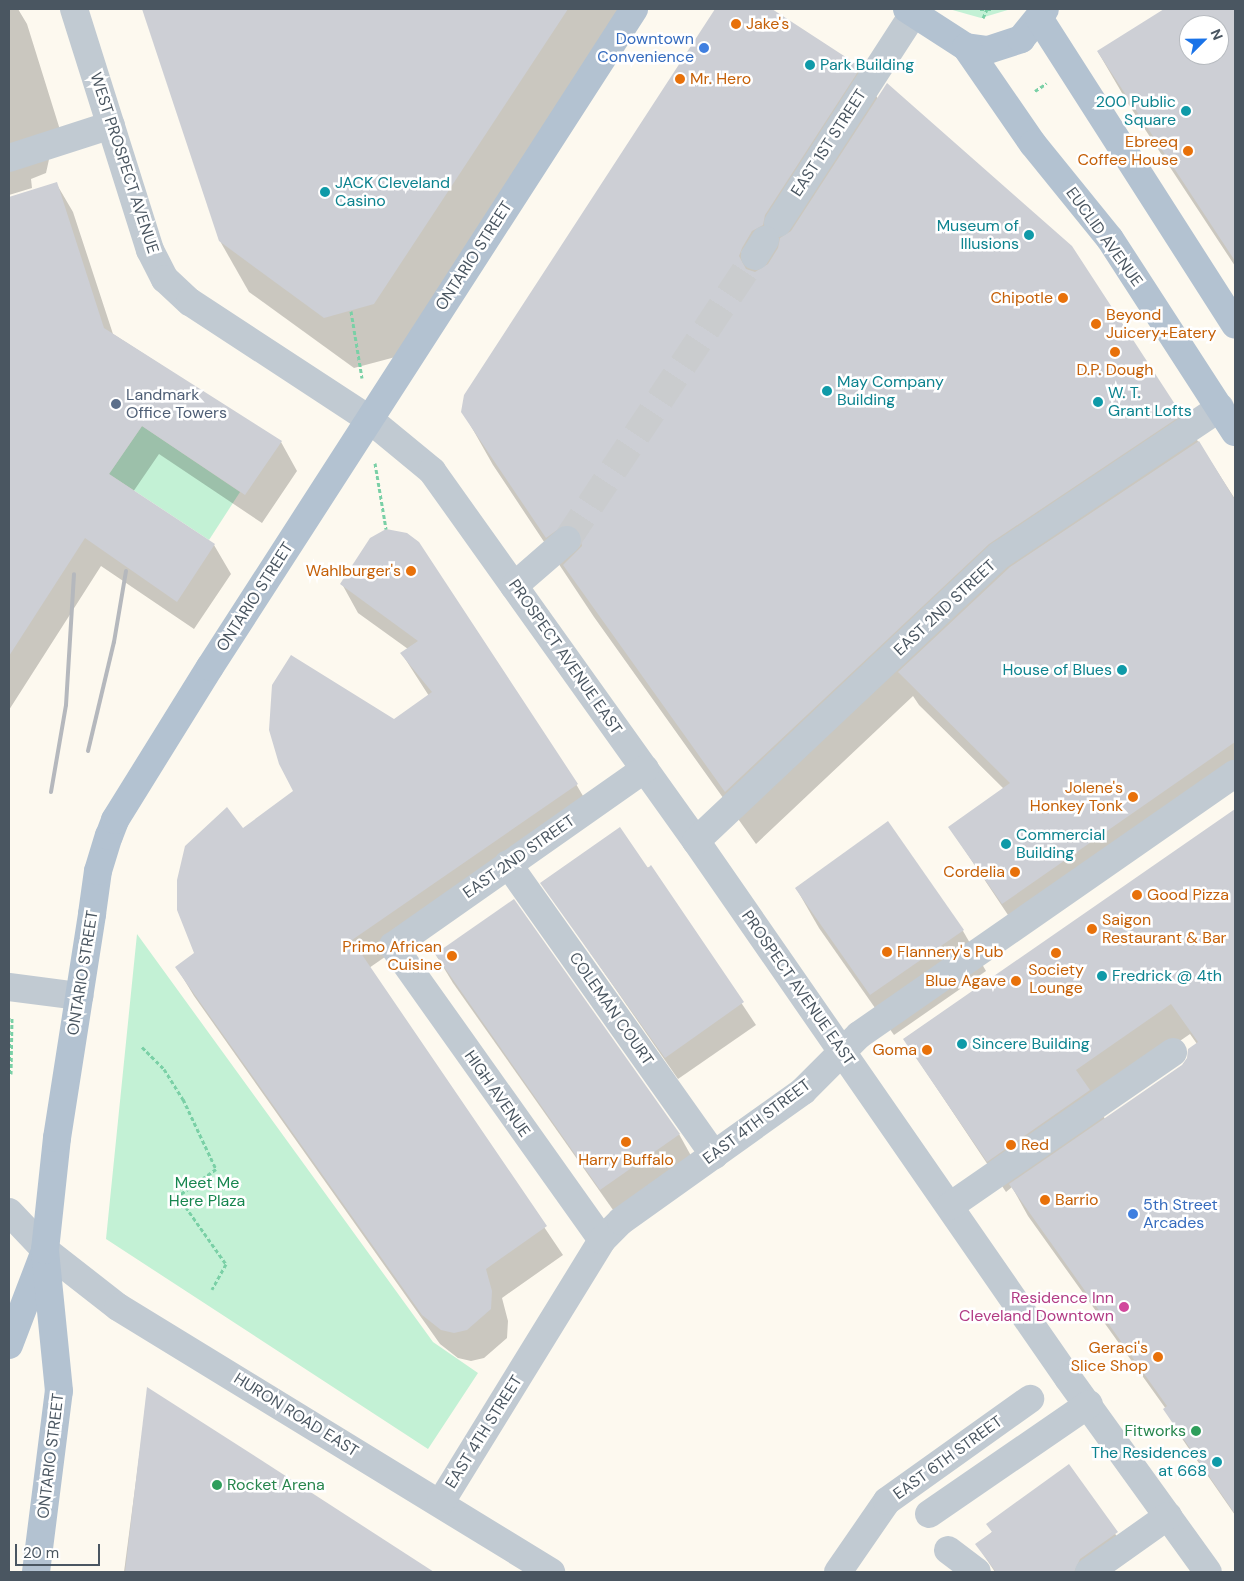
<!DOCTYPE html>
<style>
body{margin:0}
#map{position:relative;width:1244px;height:1581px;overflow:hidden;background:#f5f3f3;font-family:"DM Sans",sans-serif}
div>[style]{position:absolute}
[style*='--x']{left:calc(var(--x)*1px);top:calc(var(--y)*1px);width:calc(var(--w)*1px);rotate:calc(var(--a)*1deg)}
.commercial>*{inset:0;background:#fdf9ef}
.green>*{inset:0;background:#c3f1d5}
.shadow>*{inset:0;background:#0003}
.building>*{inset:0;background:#cdcfd5}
.minor-tunnel>*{height:28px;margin-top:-14px;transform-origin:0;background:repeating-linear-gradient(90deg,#caccce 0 28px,transparent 0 42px)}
.path>*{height:3px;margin-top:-1.5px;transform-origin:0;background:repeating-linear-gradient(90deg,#7ad0a6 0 4px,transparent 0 6.5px)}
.minor>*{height:28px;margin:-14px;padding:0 14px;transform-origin:14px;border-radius:14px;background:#c1cad2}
.major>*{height:28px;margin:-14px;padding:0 14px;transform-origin:14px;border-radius:14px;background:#b3c2d1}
.rail>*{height:4px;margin:-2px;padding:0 2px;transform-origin:2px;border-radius:2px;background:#b5b8bd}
.dots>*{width:14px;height:14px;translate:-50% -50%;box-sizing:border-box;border:2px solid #fff;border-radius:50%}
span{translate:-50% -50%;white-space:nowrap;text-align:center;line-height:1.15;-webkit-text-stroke:5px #fff;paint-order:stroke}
.food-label{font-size:16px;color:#c56008}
.left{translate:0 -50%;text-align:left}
.right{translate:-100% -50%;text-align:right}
.shop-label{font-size:16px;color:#366cbe}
.culture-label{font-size:16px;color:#0d838f}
.street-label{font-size:16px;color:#4a5661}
.service-label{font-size:16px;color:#4e5e75}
.park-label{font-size:16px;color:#17864f}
.hotel-label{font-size:16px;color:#b23c85}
.leisure-label{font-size:16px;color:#27864d}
.frame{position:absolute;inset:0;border:10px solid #4a5661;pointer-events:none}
.north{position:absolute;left:1179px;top:15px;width:50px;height:50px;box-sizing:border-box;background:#fff;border:1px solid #b7bbc0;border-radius:50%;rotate:67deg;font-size:14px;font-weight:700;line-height:20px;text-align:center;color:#4a5661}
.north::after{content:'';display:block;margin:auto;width:18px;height:22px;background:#1a73e8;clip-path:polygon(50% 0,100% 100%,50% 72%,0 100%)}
.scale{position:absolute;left:15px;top:1544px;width:85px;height:22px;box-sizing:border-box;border:2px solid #4a5661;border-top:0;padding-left:6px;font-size:15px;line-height:18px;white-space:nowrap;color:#4a5661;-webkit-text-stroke:4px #fff;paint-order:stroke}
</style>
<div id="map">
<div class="commercial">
<div style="clip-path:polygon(evenodd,9px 9px,1235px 9px,1235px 1572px,9px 1572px,9px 9px,1189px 25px,1219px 25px,1219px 55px,1189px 55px,1189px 25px)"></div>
</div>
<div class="green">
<div style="clip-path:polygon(949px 9px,1011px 9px,981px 18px)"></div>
<div style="clip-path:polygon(142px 426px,240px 492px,209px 540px,109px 474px)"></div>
<div style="clip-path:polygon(137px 934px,433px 1342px,478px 1373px,428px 1449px,106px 1239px)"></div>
</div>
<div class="shadow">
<div style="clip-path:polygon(9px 9px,18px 9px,27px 24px,66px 149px,50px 155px,46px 173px,31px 179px,32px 188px,9px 195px)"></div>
<div style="clip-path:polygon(144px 9px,631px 9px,403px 355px,354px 368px,249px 292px,220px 241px)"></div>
<div style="clip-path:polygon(717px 9px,769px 9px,860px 67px,878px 99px,1181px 415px,1235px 499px,1235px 788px,1022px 936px,950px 828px,1004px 789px,919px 705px,913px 696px,756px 844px,594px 617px,493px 465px,463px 412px,465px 395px)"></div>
<div style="clip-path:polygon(evenodd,1166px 9px,1235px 9px,1235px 266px,1129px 105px,1098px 52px,1166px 9px,1189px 25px,1219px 25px,1219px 55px,1189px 55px,1189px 25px)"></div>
<div style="clip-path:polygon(56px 183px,73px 212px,113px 334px,281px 442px,297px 471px,262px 523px,159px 454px,133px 492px,214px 545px,231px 574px,194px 629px,101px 566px,9px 710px,9px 199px)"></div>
<div style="clip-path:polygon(371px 539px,576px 784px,593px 813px,369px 968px,563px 1255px,502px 1298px,508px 1321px,507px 1338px,484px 1358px,471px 1361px,458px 1358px,440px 1344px,194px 996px,177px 968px,195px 954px,243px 830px,429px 696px,402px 654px,408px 649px,358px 613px,342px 584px)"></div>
<div style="clip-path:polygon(evenodd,1235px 811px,1235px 1515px,1183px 1440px,1166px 1409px,1028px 1216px,1012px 1187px,1006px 1192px,904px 1039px,1235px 811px,1190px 1034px,1197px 1044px,1183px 1065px,1105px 1119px,1094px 1100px,1190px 1034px)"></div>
<div style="clip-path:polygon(887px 823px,963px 931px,986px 971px,894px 1035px,819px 928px,796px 888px)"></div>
<div style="clip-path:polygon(651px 867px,756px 1025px,678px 1079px,542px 883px)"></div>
<div style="clip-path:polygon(436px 955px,679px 1134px,695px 1163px,618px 1217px,453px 983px)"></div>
<div style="clip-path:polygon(148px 1389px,432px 1572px,124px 1572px)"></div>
<div style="clip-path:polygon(1068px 1466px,1125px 1548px,1090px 1572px,995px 1572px,977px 1545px)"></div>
</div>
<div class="building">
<div style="clip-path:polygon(142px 9px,568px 9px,374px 304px,324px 318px,219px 241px)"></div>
<div style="clip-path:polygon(715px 9px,772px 9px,861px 67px,765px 215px,763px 225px,752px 231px,742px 248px,739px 256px,746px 269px,755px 272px,768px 264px,778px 248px,780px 238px,791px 231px,887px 83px,1072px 246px,1182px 415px,989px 544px,725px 792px,563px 565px,582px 546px,579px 530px,564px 525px,546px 538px,461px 412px,464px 395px)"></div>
<div style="clip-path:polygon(evenodd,1164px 9px,1235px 9px,1235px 261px,1097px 51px,1164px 9px,1189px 25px,1219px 25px,1219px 55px,1189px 55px,1189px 25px)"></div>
<div style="clip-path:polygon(57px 182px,104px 328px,282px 441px,245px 495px,142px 426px,109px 474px,215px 544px,177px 602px,85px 538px,9px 656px,9px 197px)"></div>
<div style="clip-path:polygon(1199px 441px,1235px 500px,1235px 742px,1002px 904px,948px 827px,1010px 783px,898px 672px,1010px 567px)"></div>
<div style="clip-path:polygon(386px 529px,407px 533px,419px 542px,578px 784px,352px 940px,547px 1226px,486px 1269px,492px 1291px,491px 1309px,467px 1330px,454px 1333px,441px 1330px,422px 1315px,175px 967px,194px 953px,177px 910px,177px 880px,185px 846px,227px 807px,243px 828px,293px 791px,279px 764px,269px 730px,272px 685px,291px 655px,394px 719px,432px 692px,400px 653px,418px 641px,340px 584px,370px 538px)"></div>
<div style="clip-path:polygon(1235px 809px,1235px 1514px,1163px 1409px,1167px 1406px,1009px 1184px,1182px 1065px,1187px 1058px,1188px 1049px,1198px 1042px,1171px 1004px,1076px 1070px,1090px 1090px,987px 1162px,903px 1039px)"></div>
<div style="clip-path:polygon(888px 821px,964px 930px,870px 995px,795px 888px)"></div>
<div style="clip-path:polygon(620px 827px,648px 868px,651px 865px,744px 1002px,665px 1058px,540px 883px)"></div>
<div style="clip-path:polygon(514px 899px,680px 1134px,600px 1190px,435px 954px)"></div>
<div style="clip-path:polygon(147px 1387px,261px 1460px,434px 1572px,125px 1572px)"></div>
<div style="clip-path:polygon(1069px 1464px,1118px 1532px,1080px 1559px,1074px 1572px,996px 1572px,975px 1544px,992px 1532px,986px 1524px)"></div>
</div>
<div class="minor-tunnel">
<div style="--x:567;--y:540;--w:341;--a:-56.5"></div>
</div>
<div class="path">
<div style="--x:980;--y:9;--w:12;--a:0"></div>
<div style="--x:983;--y:18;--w:10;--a:-66"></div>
<div style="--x:1035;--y:91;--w:14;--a:-34"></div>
<div style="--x:351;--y:311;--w:68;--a:80.7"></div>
<div style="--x:375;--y:463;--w:67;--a:80.5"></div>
<div style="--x:142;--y:1047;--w:31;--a:45"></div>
<div style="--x:164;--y:1069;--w:36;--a:58"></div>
<div style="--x:183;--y:1099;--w:77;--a:64.8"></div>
<div style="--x:216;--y:1169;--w:47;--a:144.6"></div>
<div style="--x:178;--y:1196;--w:83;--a:54.8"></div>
<div style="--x:226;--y:1264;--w:29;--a:119"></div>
<div style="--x:9;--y:1070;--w:4;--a:63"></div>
<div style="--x:11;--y:1074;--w:58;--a:-89"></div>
</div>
<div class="minor">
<div style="--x:74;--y:9;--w:253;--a:72.5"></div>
<div style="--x:150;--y:250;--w:33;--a:63"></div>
<div style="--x:165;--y:279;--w:34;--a:43"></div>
<div style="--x:190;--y:302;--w:214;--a:33.2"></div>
<div style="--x:369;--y:419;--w:82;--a:39.5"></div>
<div style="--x:432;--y:471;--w:455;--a:54.5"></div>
<div style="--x:696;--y:841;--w:653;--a:55.29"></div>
<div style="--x:1068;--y:1378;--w:239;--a:54.2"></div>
<div style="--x:9;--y:158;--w:107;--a:-17.9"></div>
<div style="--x:778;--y:223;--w:250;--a:-57.1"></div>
<div style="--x:755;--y:256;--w:19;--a:-58"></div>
<div style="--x:514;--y:586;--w:70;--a:-41"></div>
<div style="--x:696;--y:841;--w:417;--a:-43.3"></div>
<div style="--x:1000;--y:555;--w:265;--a:-33.8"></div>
<div style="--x:508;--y:864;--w:357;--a:54.7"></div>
<div style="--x:9;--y:987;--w:71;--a:7.3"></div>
<div style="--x:950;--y:1206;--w:271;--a:-34.6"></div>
<div style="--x:9;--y:1212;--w:52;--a:46.5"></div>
<div style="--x:45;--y:1250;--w:93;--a:38"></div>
<div style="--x:118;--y:1307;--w:508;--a:31.47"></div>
<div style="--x:602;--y:1240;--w:361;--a:-125.4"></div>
<div style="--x:393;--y:946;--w:308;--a:-35.1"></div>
<div style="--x:441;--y:1502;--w:308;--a:-58.4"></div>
<div style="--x:602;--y:1240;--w:27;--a:-45"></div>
<div style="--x:621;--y:1221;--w:224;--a:-35.5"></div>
<div style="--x:803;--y:1091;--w:79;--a:-45"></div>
<div style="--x:859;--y:1035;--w:458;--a:-34.8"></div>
<div style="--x:929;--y:1514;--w:194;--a:-34.5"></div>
<div style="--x:948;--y:1550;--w:36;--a:37"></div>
<div style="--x:838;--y:1572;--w:86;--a:-55.4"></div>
<div style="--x:887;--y:1501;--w:176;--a:-35.5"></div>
<div style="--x:1089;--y:1572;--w:97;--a:-35.3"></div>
</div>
<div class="major">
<div style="--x:907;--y:9;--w:70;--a:32.8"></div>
<div style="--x:966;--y:47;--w:22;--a:8"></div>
<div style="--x:988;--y:50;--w:35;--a:-18"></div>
<div style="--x:1021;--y:39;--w:38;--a:-51"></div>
<div style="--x:1039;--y:18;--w:364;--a:57.4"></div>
<div style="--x:966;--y:47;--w:118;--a:55.4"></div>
<div style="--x:1033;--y:144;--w:122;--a:51"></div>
<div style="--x:1110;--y:239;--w:230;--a:57.1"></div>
<div style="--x:9;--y:1345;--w:95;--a:-69.1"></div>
<div style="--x:36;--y:1572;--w:182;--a:-82.8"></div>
<div style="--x:59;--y:1391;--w:142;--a:-95.7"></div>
<div style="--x:45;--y:1250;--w:113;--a:-83.9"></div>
<div style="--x:57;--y:1138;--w:227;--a:-81.1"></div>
<div style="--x:92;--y:914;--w:43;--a:-82.1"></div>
<div style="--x:98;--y:871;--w:37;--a:-73"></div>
<div style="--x:109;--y:836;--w:17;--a:-69"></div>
<div style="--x:115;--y:820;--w:180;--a:-58.2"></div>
<div style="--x:210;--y:667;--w:783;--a:-57.2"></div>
</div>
<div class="rail">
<div style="--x:88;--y:751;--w:112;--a:-76.6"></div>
<div style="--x:114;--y:642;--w:72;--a:-80.4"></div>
<div style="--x:51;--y:792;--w:88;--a:-80.2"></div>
<div style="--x:66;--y:705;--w:131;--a:-86.5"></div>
</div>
<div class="dots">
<div style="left:736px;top:24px;background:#e8710a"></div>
<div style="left:704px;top:48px;background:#3f7fe0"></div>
<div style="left:810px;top:65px;background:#0f9aa8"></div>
<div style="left:680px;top:79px;background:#e8710a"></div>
<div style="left:1186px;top:111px;background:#0f9aa8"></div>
<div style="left:1188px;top:151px;background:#e8710a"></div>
<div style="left:325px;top:192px;background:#0f9aa8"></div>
<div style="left:1029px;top:235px;background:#0f9aa8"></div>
<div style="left:1063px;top:298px;background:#e8710a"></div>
<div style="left:1096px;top:324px;background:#e8710a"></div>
<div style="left:1115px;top:352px;background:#e8710a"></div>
<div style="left:827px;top:391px;background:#0f9aa8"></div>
<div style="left:1098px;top:402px;background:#0f9aa8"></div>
<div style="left:116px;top:404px;background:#5c6f8a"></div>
<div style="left:411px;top:571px;background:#e8710a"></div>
<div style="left:1122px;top:670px;background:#0f9aa8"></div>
<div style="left:1133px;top:797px;background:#e8710a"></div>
<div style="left:1006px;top:844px;background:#0f9aa8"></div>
<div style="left:1015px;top:872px;background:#e8710a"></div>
<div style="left:1137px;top:895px;background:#e8710a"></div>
<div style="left:1092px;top:929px;background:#e8710a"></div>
<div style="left:887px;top:952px;background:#e8710a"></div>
<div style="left:1056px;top:953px;background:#e8710a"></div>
<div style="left:452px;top:956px;background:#e8710a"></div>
<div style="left:1102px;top:976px;background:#0f9aa8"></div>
<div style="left:1016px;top:981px;background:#e8710a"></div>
<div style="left:962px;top:1044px;background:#0f9aa8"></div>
<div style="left:927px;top:1050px;background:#e8710a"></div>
<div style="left:626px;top:1142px;background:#e8710a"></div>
<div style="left:1011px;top:1145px;background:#e8710a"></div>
<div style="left:1045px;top:1200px;background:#e8710a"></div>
<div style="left:1133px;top:1214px;background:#3f7fe0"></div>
<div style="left:1124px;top:1307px;background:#d1479c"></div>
<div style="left:1158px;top:1357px;background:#e8710a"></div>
<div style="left:1196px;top:1431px;background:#2e9e5b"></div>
<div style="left:1217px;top:1462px;background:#0f9aa8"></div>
<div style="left:217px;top:1485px;background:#2e9e5b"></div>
</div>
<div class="food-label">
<span class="left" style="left:746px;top:24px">Jake's</span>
<span class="left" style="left:690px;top:79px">Mr. Hero</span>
<span class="right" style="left:1178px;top:151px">Ebreeq<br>Coffee House</span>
<span class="right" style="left:1053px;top:298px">Chipotle</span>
<span class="left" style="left:1106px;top:324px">Beyond<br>Juicery+Eatery</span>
<span style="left:1115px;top:370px">D.P. Dough</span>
<span class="right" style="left:401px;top:571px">Wahlburger's</span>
<span class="right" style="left:1123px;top:797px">Jolene's<br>Honkey Tonk</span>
<span class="right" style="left:1005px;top:872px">Cordelia</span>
<span class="left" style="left:1147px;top:895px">Good Pizza</span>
<span class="left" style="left:1102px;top:929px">Saigon<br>Restaurant &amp; Bar</span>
<span class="right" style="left:442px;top:956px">Primo African<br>Cuisine</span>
<span class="left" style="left:897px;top:952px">Flannery's Pub</span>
<span style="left:1056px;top:979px">Society<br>Lounge</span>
<span class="right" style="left:1006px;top:981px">Blue Agave</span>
<span class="right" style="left:917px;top:1050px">Goma</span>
<span class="left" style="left:1021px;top:1145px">Red</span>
<span style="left:626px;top:1160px">Harry Buffalo</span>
<span class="left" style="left:1055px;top:1200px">Barrio</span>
<span class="right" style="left:1148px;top:1357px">Geraci's<br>Slice Shop</span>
</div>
<div class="shop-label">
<span class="right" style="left:694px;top:48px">Downtown<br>Convenience</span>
<span class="left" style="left:1143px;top:1214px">5th Street<br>Arcades</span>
</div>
<div class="culture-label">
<span class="left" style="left:820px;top:65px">Park Building</span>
<span class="right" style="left:1176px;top:111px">200 Public<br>Square</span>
<span class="left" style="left:335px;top:192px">JACK Cleveland<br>Casino</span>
<span class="right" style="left:1019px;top:235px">Museum of<br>Illusions</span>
<span class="left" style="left:837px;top:391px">May Company<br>Building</span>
<span class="left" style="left:1108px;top:402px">W. T.<br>Grant Lofts</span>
<span class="right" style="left:1112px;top:670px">House of Blues</span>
<span class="left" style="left:1016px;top:844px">Commercial<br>Building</span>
<span class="left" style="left:1112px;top:976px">Fredrick @ 4th</span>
<span class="left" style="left:972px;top:1044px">Sincere Building</span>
<span class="right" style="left:1207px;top:1462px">The Residences<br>at 668</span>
</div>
<div class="street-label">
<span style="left:829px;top:143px;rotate:-57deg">EAST 1ST STREET</span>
<span style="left:124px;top:163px;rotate:72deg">WEST PROSPECT AVENUE</span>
<span style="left:1104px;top:237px;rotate:54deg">EUCLID AVENUE</span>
<span style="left:474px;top:256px;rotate:-57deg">ONTARIO STREET</span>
<span style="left:255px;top:597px;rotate:-57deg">ONTARIO STREET</span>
<span style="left:945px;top:608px;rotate:-43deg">EAST 2ND STREET</span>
<span style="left:565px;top:657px;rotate:55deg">PROSPECT AVENUE EAST</span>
<span style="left:519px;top:857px;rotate:-35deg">EAST 2ND STREET</span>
<span style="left:83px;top:973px;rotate:-81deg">ONTARIO STREET</span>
<span style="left:798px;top:988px;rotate:55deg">PROSPECT AVENUE EAST</span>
<span style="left:611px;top:1009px;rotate:55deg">COLEMAN COURT</span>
<span style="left:497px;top:1094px;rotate:55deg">HIGH AVENUE</span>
<span style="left:757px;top:1122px;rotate:-37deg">EAST 4TH STREET</span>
<span style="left:296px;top:1415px;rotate:32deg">HURON ROAD EAST</span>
<span style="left:484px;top:1432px;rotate:-58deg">EAST 4TH STREET</span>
<span style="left:51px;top:1456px;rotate:-83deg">ONTARIO STREET</span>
<span style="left:948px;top:1458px;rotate:-36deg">EAST 6TH STREET</span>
</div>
<div class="service-label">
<span class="left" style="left:126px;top:404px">Landmark<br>Office Towers</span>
</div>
<div class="park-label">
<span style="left:207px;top:1192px">Meet Me<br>Here Plaza</span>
</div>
<div class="hotel-label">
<span class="right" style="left:1114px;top:1307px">Residence Inn<br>Cleveland Downtown</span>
</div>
<div class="leisure-label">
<span class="right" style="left:1186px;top:1431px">Fitworks</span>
<span class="left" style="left:227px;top:1485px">Rocket Arena</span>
</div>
<div class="frame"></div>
<div class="north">N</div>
<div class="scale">20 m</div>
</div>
